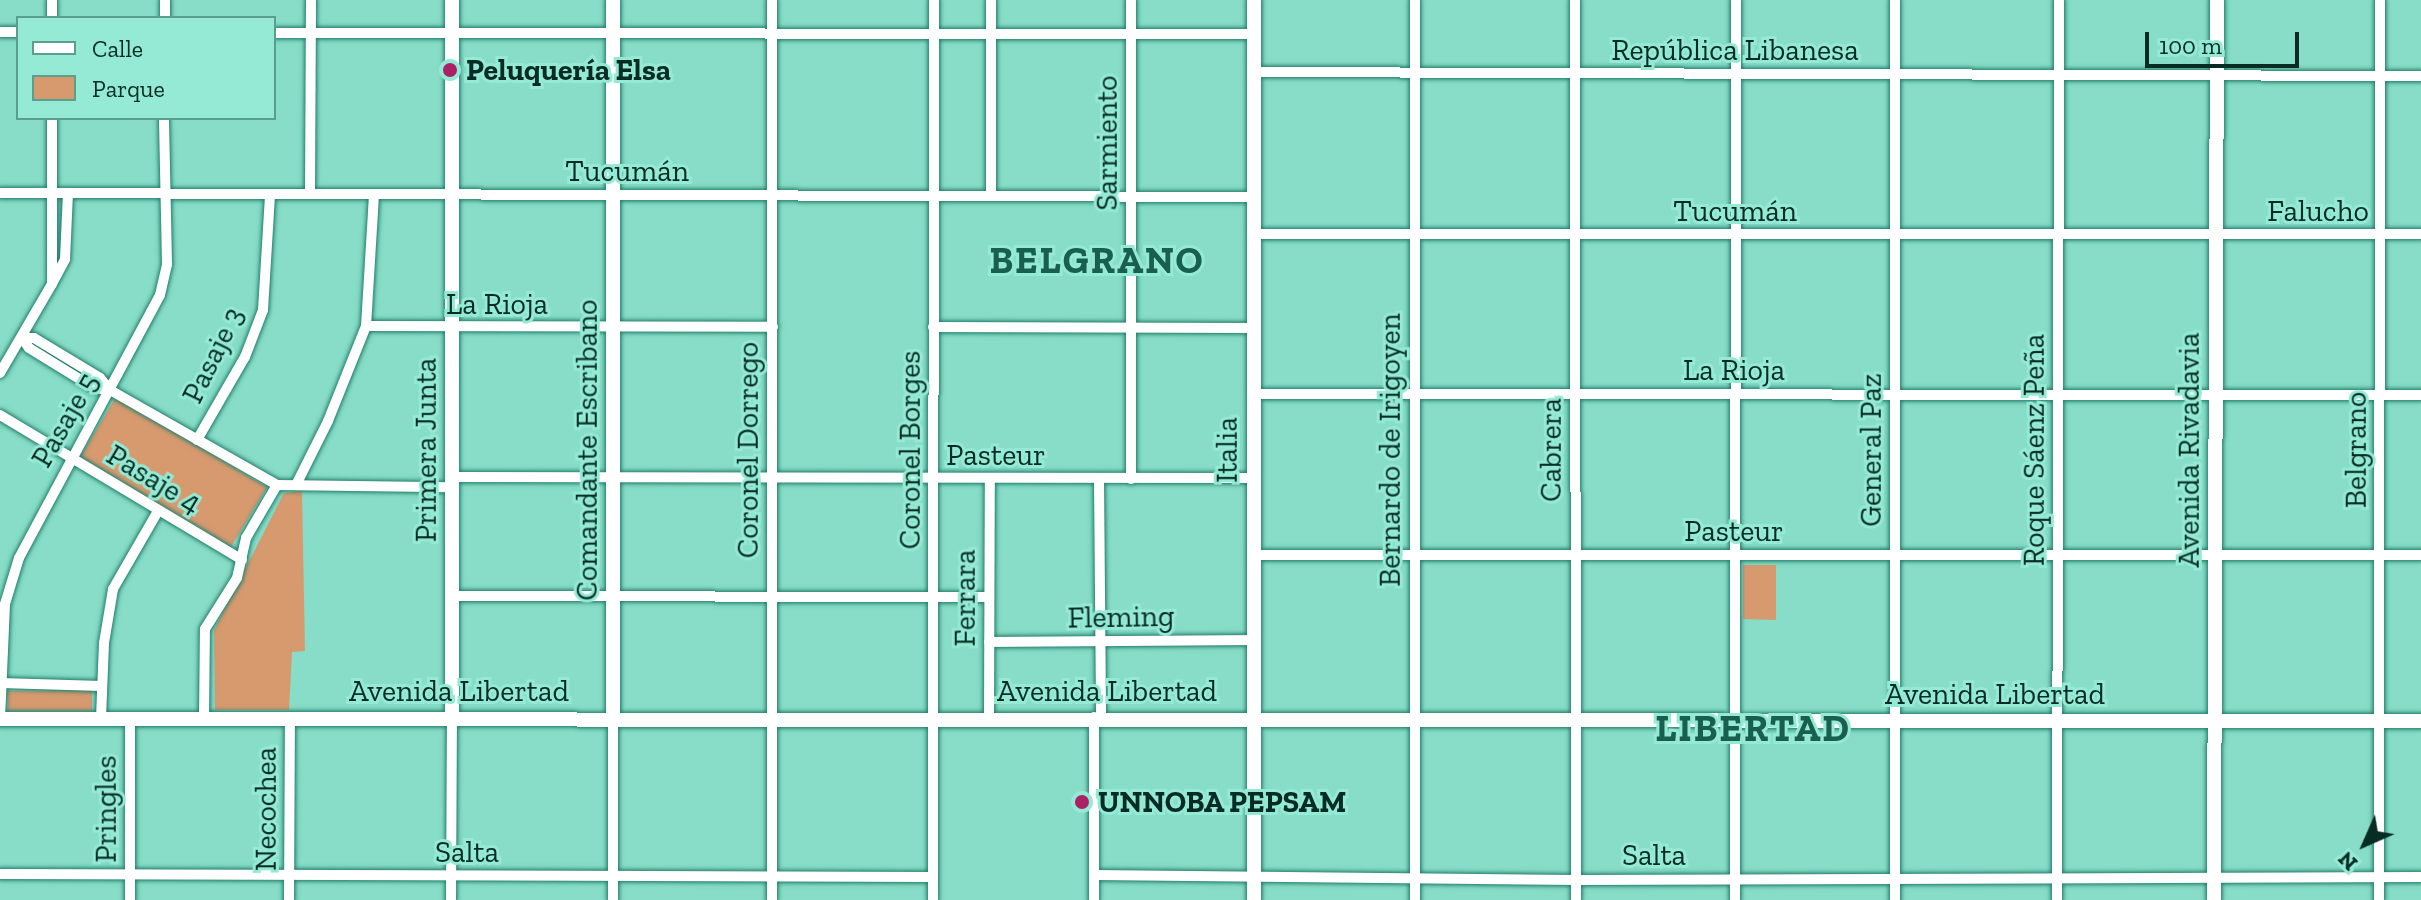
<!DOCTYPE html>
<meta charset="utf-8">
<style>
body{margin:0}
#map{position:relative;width:2421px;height:900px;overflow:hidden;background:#87ddc7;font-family:"Zilla Slab",serif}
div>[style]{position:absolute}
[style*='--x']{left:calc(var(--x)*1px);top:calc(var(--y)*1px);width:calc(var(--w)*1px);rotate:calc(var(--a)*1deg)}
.green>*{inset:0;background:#d79a6f}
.roads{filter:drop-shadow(0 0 2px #217e6b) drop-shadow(0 0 2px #217e6b)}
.street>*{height:10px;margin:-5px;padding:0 5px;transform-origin:5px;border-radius:5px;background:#fff}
.secondary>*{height:14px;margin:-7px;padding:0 7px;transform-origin:7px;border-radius:7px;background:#fff}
.dots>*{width:22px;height:22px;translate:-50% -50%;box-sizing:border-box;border:4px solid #94ead4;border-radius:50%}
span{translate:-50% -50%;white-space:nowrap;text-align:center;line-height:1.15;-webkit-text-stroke:6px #94ead4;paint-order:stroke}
.street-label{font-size:30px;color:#062c24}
.poi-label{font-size:30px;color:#062c24;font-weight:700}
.left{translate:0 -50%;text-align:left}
.district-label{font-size:38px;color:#195f50;font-weight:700;letter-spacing:2px}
.legend{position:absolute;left:16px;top:16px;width:260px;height:104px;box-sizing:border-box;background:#94ead4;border:2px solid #5b9e8e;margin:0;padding:10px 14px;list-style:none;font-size:24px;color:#062c24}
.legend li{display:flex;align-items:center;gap:16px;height:40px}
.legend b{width:40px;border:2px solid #5b9e8e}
.north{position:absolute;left:2325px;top:804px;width:80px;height:80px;-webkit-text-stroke:6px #94ead4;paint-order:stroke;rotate:225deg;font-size:22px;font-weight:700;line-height:32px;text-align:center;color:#062c24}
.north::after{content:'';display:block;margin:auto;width:28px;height:36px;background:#062c24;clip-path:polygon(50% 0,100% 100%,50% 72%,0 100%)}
.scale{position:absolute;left:2145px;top:32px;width:154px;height:36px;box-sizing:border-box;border:4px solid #062c24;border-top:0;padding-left:10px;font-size:24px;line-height:28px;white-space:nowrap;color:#062c24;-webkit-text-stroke:6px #94ead4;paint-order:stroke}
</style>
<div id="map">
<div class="green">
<div style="clip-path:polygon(116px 397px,267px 487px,231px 547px,80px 457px)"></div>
<div style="clip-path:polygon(302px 491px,305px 651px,292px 652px,289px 710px,215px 710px,214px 630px,284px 493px)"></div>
<div style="clip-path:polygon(1743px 565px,1776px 565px,1776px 620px,1743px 619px)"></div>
<div style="clip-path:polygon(92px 690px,92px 711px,8px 711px,7px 691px)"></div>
</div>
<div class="roads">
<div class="street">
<div style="--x:52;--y:0;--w:18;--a:90"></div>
<div style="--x:991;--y:0;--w:196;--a:90"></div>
<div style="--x:1415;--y:0;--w:900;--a:90"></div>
<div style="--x:1575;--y:0;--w:900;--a:89.94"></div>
<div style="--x:1895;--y:0;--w:900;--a:90"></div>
<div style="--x:165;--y:18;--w:18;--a:-90"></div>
<div style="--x:0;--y:32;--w:18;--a:0"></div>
<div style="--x:274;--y:33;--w:980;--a:0.06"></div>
<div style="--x:1254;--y:72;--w:1167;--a:0.2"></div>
<div style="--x:0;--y:193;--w:1254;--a:0.18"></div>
<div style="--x:310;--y:194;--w:194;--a:-89.7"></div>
<div style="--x:1254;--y:234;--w:1167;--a:0"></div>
<div style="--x:53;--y:282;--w:26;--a:-62"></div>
<div style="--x:65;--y:259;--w:66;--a:-87.4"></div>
<div style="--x:366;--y:326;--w:407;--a:0.1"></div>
<div style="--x:933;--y:327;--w:320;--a:0.2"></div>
<div style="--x:22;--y:338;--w:12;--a:55"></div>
<div style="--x:29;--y:348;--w:76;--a:31.6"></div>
<div style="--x:94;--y:388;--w:16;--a:7"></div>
<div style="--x:110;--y:390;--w:192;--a:29.6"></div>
<div style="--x:277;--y:485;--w:175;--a:0.7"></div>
<div style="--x:22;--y:338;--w:12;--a:0"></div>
<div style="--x:34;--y:338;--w:77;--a:31.2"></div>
<div style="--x:100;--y:378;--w:16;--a:50"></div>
<div style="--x:0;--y:373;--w:103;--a:-59.7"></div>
<div style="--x:52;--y:284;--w:166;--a:-90"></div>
<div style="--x:1253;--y:394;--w:1168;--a:0.05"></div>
<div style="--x:0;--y:415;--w:282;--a:30.9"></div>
<div style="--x:197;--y:440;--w:96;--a:-60"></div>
<div style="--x:245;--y:357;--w:50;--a:-69"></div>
<div style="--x:263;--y:310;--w:116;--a:-86.5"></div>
<div style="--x:452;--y:477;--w:801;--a:0.07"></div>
<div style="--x:1099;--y:479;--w:238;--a:89.5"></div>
<div style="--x:1131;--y:479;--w:479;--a:-90"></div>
<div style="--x:296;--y:485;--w:72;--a:-63.4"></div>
<div style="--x:328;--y:421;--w:102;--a:-68.2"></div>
<div style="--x:366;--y:326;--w:132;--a:-86.5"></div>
<div style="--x:1253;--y:555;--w:1168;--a:0"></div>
<div style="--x:452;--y:596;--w:537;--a:0.11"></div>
<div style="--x:989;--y:642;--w:264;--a:-0.4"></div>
<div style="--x:1;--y:683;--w:101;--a:1.7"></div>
<div style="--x:989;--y:717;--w:238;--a:-89.8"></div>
<div style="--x:101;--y:718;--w:75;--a:-87.7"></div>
<div style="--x:104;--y:643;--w:55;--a:-80.5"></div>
<div style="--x:113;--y:589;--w:90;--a:-60"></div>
<div style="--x:130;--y:718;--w:182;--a:90"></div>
<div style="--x:204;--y:718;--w:89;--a:-89.4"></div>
<div style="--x:205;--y:629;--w:60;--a:-57.9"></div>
<div style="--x:237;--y:578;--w:41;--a:-77.3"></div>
<div style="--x:246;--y:538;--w:61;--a:-59.7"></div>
<div style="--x:0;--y:719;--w:115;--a:-87.5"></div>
<div style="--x:5;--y:604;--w:48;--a:-73.1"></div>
<div style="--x:19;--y:558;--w:298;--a:-61.8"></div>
<div style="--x:160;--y:295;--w:32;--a:-77"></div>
<div style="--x:167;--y:264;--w:146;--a:-91.2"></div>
<div style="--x:0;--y:874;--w:933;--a:0.18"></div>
<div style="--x:1094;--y:875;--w:482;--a:0.6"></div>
<div style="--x:1576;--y:880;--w:845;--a:-0.2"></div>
<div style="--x:289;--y:900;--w:183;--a:-89.7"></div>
<div style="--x:451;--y:900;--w:184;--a:-89.7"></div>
<div style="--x:613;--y:900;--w:183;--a:-90"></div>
<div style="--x:772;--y:900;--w:900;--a:-90"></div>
<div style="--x:933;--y:900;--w:900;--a:-89.94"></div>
<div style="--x:1094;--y:900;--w:183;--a:-90"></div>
<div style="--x:1735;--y:900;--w:900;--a:-89.94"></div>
<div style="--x:2057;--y:900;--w:900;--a:-89.87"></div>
<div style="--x:2379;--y:900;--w:900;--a:-89.94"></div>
</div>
<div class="secondary">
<div style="--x:452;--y:0;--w:716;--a:90"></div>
<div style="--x:613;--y:717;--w:717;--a:-90"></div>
<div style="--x:0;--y:719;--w:2421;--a:0.05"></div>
<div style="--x:1254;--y:900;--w:900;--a:-90"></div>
<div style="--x:2214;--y:900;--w:900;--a:-89.81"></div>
</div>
</div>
<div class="dots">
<div style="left:450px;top:70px;background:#aa2166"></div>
<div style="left:1082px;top:802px;background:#aa2166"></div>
</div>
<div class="street-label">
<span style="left:1735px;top:50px">República Libanesa</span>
<span style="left:1107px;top:143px;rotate:-90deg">Sarmiento</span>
<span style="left:627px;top:171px">Tucumán</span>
<span style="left:1735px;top:211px">Tucumán</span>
<span style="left:2318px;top:211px">Falucho</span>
<span style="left:497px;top:304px">La Rioja</span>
<span style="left:213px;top:355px;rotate:-64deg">Pasaje 3</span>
<span style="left:1734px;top:370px">La Rioja</span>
<span style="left:65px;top:420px;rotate:-60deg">Pasaje 5</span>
<span style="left:426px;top:450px;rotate:-90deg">Primera Junta</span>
<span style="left:587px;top:450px;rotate:-90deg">Comandante Escribano</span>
<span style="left:748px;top:450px;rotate:-90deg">Coronel Dorrego</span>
<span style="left:910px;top:450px;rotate:-90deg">Coronel Borges</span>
<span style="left:1227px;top:450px;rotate:-90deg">Italia</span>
<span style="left:1390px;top:450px;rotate:-90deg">Bernardo de Irigoyen</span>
<span style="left:1551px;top:450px;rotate:-90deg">Cabrera</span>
<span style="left:1871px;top:450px;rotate:-90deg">General Paz</span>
<span style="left:2034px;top:450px;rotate:-90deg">Roque Sáenz Peña</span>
<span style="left:2189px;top:450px;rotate:-90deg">Avenida Rivadavia</span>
<span style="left:2356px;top:450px;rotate:-90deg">Belgrano</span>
<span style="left:996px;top:455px">Pasteur</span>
<span style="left:154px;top:479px;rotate:31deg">Pasaje 4</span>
<span style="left:1734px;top:531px">Pasteur</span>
<span style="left:965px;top:598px;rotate:-90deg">Ferrara</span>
<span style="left:1121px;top:617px;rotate:-1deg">Fleming</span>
<span style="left:459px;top:691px">Avenida Libertad</span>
<span style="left:1107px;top:691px">Avenida Libertad</span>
<span style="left:1995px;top:694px">Avenida Libertad</span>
<span style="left:106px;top:809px;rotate:-90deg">Pringles</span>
<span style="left:266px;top:809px;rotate:-90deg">Necochea</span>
<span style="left:467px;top:852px">Salta</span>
<span style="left:1654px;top:855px">Salta</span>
</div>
<div class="poi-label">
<span class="left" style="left:466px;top:70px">Peluquería Elsa</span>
<span class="left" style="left:1098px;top:802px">UNNOBA PEPSAM</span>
</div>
<div class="district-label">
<span style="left:1097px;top:261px">BELGRANO</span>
<span style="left:1753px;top:729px">LIBERTAD</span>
</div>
<ul class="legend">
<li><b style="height:10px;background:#fff"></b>Calle</li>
<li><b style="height:22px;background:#d79a6f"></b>Parque</li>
</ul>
<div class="north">N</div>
<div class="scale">100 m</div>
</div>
